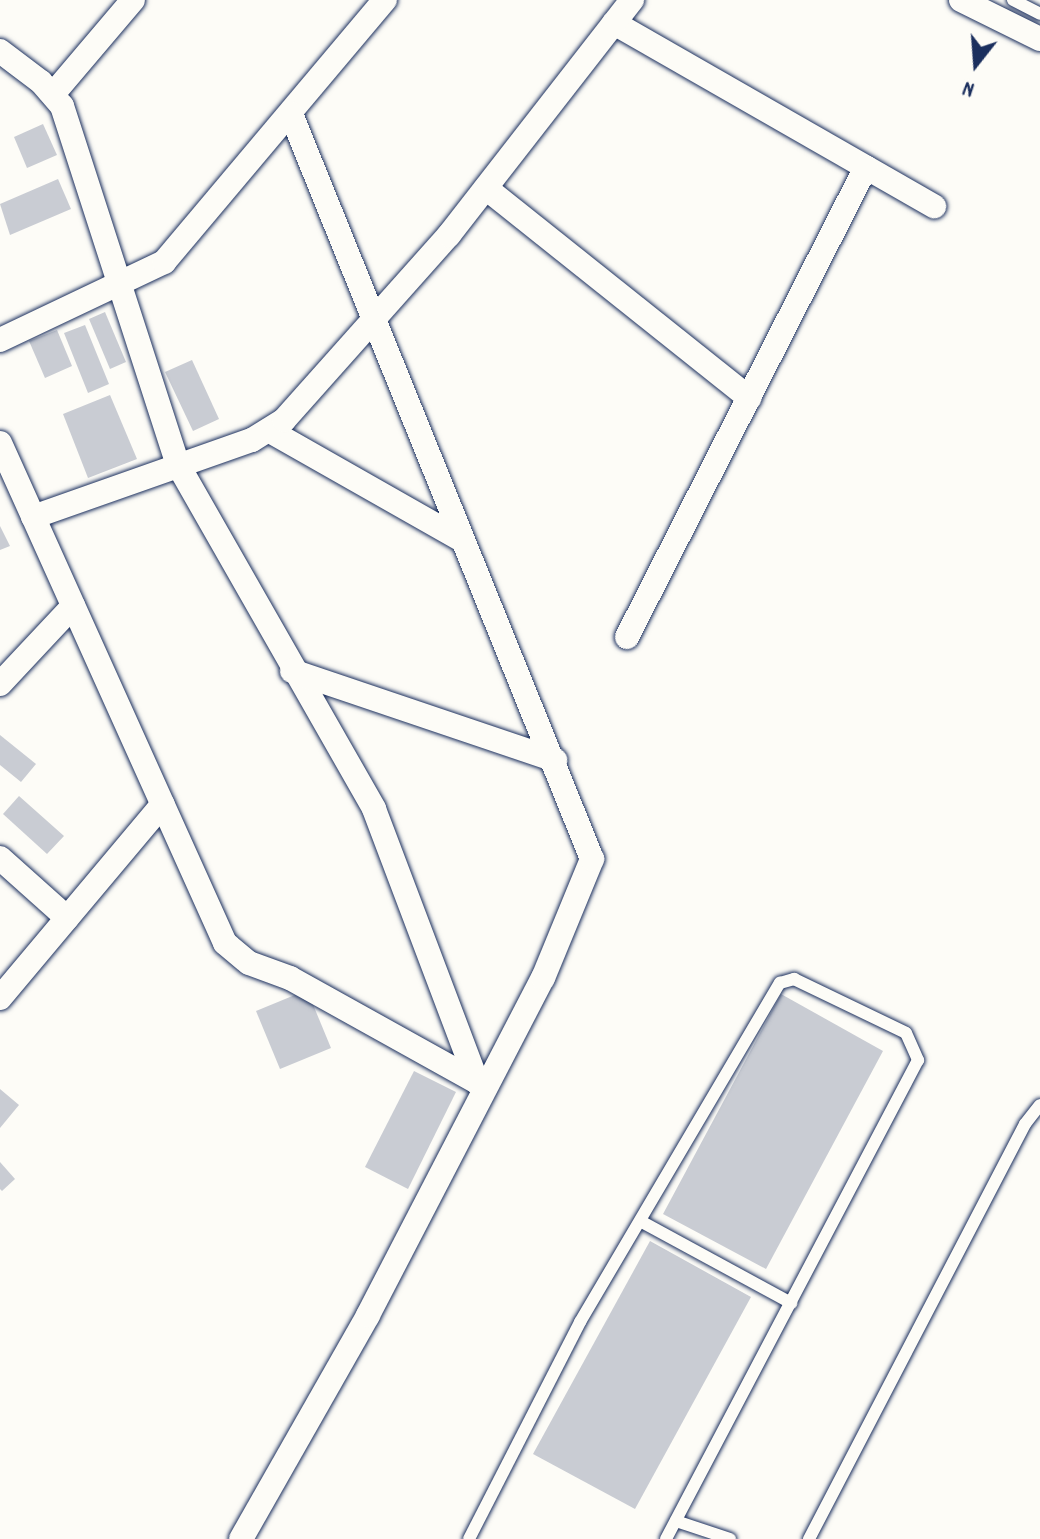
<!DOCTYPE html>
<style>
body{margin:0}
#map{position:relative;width:1040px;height:1539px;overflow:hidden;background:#fdfcf7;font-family:Dekko,sans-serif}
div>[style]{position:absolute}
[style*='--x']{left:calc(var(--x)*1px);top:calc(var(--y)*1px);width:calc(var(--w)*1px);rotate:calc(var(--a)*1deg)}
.building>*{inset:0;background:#c9ccd3}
.roads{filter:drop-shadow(0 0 2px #1b2f5e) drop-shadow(0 0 2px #1b2f5e)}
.lane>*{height:12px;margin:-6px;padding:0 6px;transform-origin:6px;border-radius:6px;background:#fdfcf7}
.street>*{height:24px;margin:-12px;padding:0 12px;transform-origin:12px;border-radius:12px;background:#fdfcf7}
span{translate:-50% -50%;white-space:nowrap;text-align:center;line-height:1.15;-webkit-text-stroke:7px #fdfcf7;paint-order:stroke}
.north{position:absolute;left:936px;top:24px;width:80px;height:80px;-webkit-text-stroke:6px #fdfcf7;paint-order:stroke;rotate:197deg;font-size:22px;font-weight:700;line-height:32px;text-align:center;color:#1b2f5e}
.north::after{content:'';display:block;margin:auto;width:28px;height:36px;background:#1b2f5e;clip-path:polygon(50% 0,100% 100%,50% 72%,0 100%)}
</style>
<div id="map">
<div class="building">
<div style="clip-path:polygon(43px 124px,57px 155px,27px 168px,14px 137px)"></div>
<div style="clip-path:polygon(58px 179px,71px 209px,10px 235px,0 204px)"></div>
<div style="clip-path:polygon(105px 312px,126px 362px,110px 369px,89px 319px)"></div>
<div style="clip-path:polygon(85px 325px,109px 384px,88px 393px,64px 333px)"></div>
<div style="clip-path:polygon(57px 330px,72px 366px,45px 378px,29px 341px)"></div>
<div style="clip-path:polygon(192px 360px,219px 419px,193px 431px,165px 372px)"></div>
<div style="clip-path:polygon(110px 395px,137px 459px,88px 478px,63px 414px)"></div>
<div style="clip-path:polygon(0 526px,10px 546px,0 550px)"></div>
<div style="clip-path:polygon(0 735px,36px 764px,21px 782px,0 765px)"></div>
<div style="clip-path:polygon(19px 796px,64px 836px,47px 854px,3px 814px)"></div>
<div style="clip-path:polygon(307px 990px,331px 1048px,280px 1069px,256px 1011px)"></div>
<div style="clip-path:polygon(781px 994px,883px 1051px,766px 1269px,663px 1214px)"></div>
<div style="clip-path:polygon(414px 1071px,456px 1092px,408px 1189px,365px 1167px)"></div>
<div style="clip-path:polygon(0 1089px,19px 1105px,0 1128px)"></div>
<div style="clip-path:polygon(0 1162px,15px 1179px,2px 1191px,0 1189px)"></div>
<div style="clip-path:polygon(650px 1241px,751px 1297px,635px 1509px,533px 1454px)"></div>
</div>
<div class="roads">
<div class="lane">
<div style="--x:1013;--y:0;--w:30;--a:27"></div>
<div style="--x:642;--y:1222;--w:170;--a:28.5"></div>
<div style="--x:676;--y:1521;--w:57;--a:18.4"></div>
<div style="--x:469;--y:1539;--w:244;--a:-62.9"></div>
<div style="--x:580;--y:1322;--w:394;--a:-59.5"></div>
<div style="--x:780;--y:983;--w:15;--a:-16"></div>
<div style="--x:794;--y:979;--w:124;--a:25.7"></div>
<div style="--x:906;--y:1033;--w:30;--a:66"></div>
<div style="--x:918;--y:1060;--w:541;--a:117.75"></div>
<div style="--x:809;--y:1539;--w:468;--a:-62.5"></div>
<div style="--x:1025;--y:1124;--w:24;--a:-52"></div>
</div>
<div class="street">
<div style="--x:961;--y:0;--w:88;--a:26.3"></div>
<div style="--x:614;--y:23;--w:369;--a:29.8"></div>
<div style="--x:0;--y:51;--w:51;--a:37.1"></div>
<div style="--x:41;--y:82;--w:32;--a:49"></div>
<div style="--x:62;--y:106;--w:375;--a:72.1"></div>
<div style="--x:177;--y:463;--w:398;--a:60.3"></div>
<div style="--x:374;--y:809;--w:292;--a:69.3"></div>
<div style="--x:477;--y:1082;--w:9;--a:32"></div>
<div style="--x:54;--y:93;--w:122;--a:-49.7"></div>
<div style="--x:486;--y:188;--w:337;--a:38.6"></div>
<div style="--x:0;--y:340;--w:182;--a:-25.4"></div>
<div style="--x:164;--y:262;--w:343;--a:-49.9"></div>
<div style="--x:270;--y:431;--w:221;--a:29.6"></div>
<div style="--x:0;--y:443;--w:548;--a:65.77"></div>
<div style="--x:225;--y:943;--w:31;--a:40"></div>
<div style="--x:249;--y:963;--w:44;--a:20.1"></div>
<div style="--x:290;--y:978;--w:214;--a:29.1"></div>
<div style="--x:33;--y:517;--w:232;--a:-19.4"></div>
<div style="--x:252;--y:440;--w:38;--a:-32"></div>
<div style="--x:284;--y:420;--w:248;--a:-48.3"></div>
<div style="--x:449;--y:235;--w:298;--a:-52.1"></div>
<div style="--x:627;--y:637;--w:527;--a:-63.05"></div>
<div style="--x:292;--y:671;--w:278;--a:18.7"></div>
<div style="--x:0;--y:684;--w:107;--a:-46.9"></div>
<div style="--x:0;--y:858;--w:90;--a:41.8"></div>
<div style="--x:0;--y:998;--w:253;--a:-50"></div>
<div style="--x:241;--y:1539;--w:257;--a:-60.4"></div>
<div style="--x:368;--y:1315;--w:380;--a:-62.6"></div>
<div style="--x:543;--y:978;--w:129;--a:-67.6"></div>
<div style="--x:592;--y:859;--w:804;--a:-112"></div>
</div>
</div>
<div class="north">N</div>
</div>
